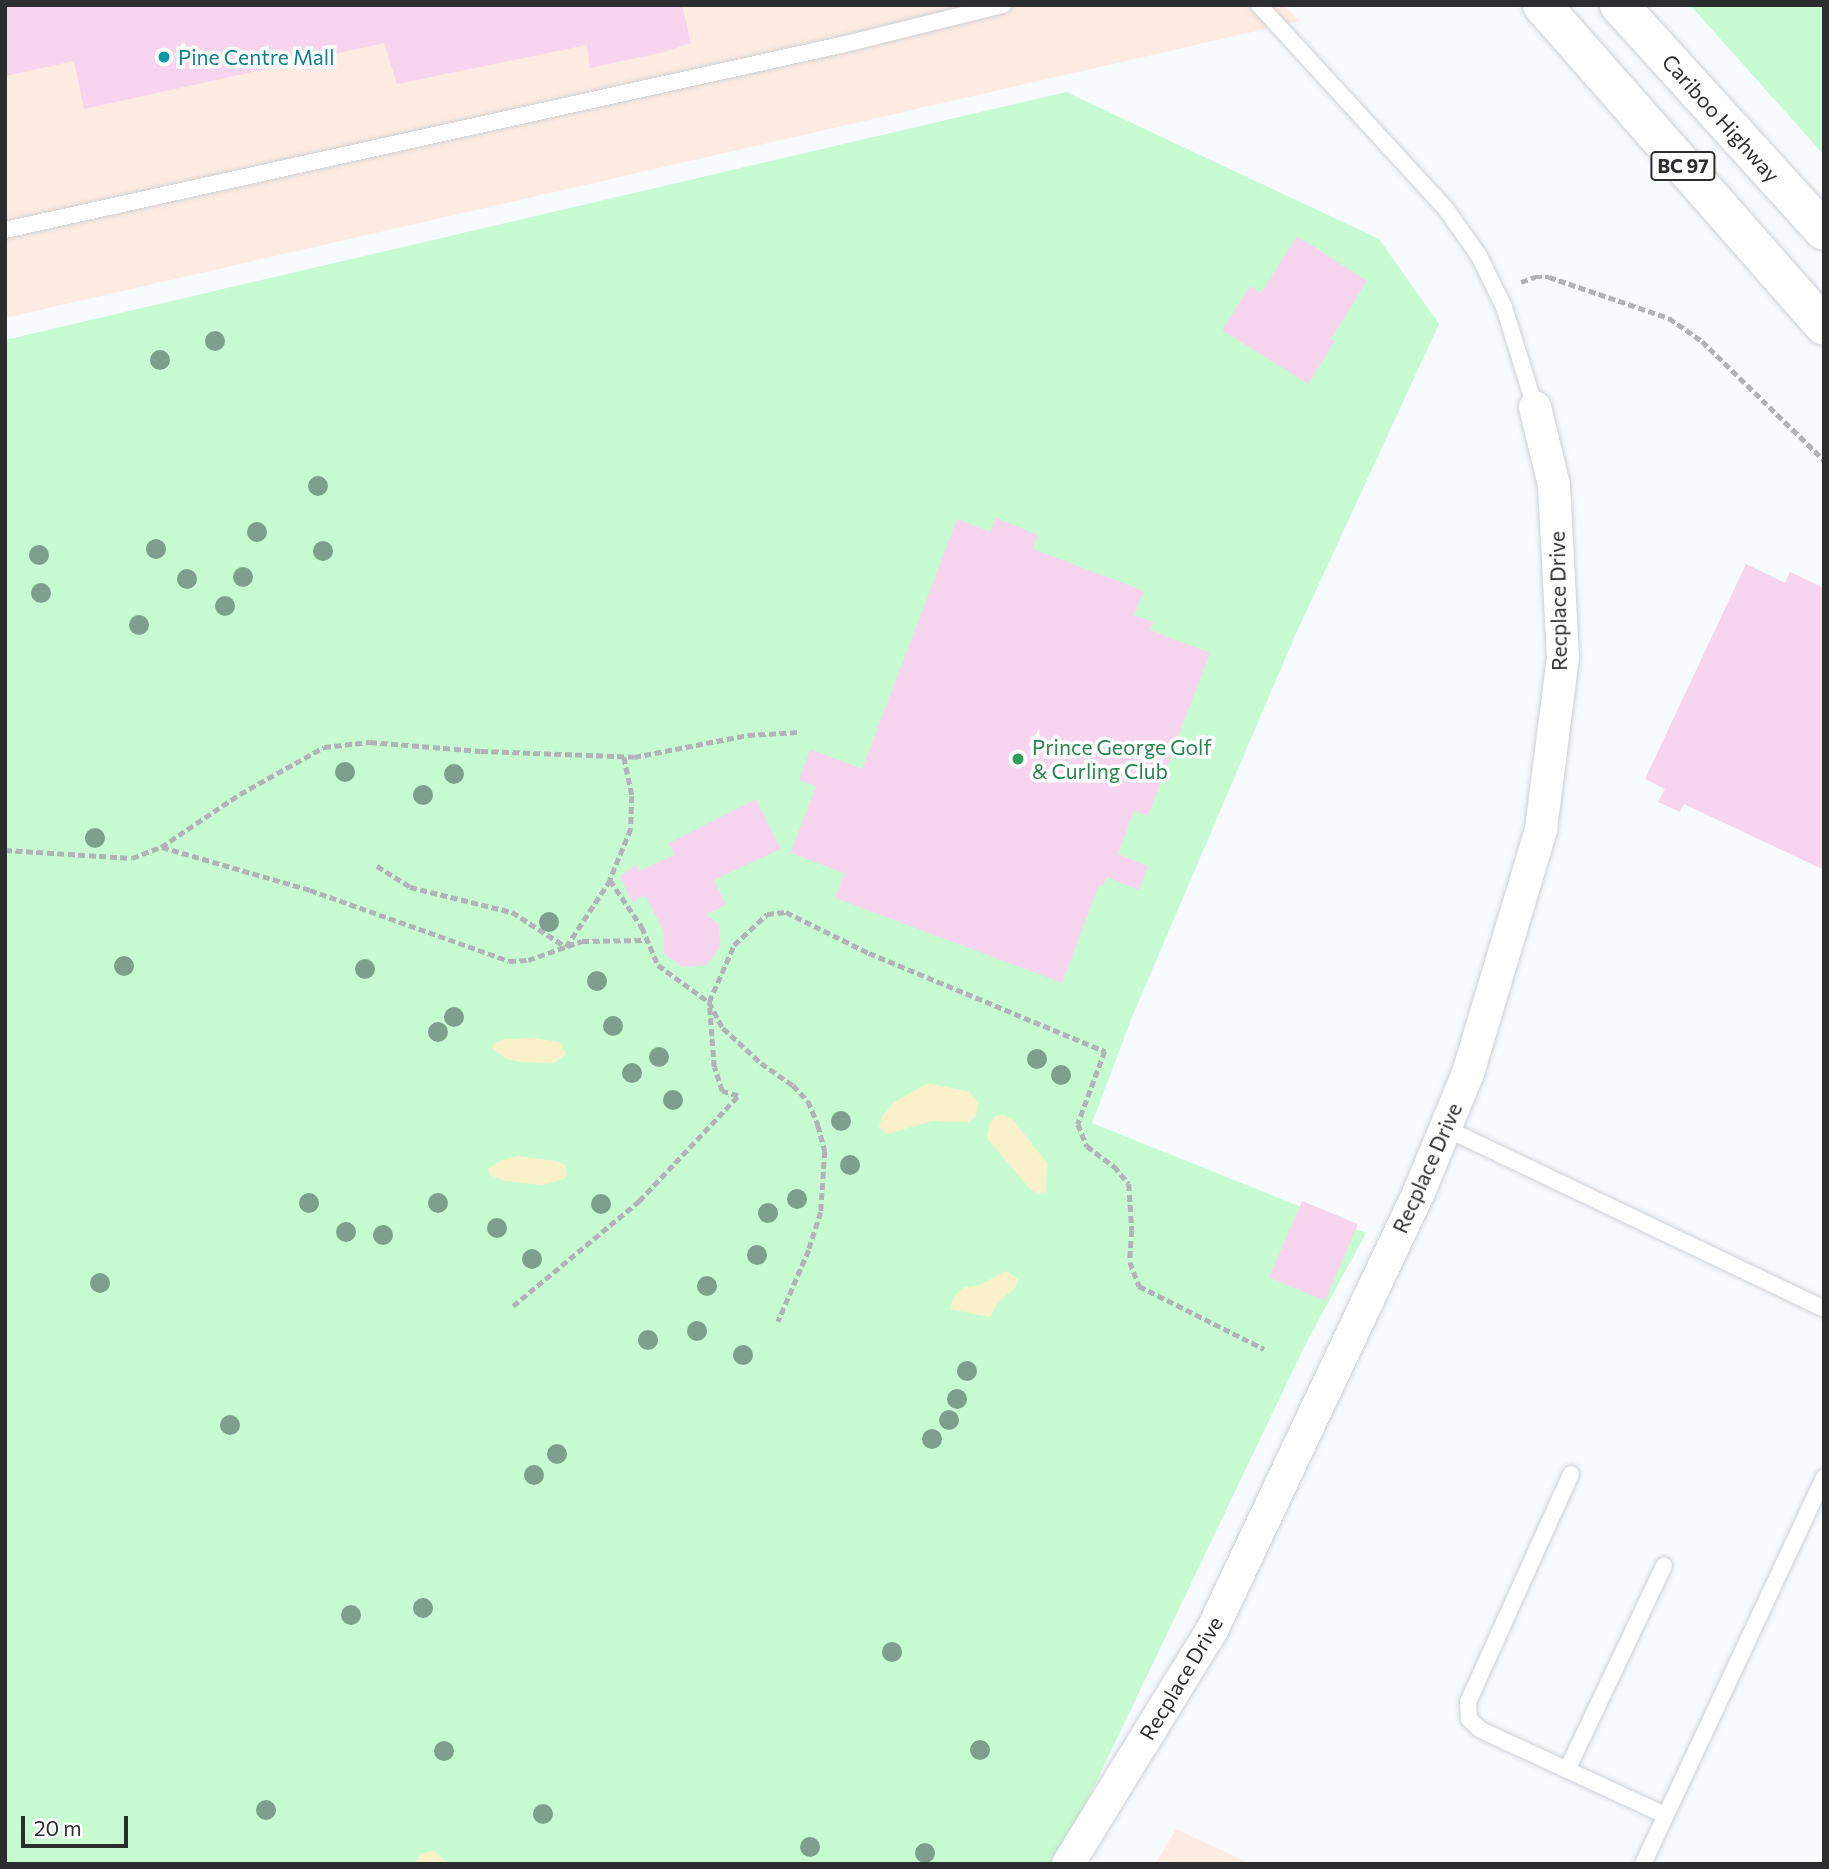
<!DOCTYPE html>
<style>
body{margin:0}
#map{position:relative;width:1829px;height:1869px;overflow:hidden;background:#f7faff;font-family:Commissioner,sans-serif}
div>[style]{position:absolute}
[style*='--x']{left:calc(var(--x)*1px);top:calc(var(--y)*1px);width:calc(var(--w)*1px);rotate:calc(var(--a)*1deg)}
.commercial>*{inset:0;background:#feece2}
.green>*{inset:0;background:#c7fcd2}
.sand>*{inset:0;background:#faf1cb}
.building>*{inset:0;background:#f7d5ee}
.path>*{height:4.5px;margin-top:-2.25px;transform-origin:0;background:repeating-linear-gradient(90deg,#b1b3b7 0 7px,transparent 0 10.5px)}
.roads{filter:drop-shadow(0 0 2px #cdd1d6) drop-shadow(0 0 2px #cdd1d6)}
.lane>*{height:16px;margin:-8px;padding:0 8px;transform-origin:8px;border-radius:8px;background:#fff}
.street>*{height:32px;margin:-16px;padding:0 16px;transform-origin:16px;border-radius:16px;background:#fff}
.highway>*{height:38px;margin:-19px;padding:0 19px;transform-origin:19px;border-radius:19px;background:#fff}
.trees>*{width:20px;height:20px;margin:-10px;border-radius:50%;background:#7ca08b}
.dots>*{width:19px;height:19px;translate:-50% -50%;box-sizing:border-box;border:4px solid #fff;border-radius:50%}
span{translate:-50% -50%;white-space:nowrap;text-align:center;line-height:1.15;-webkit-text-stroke:7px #fff;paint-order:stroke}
.shield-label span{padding:2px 5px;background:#fff;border:2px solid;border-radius:5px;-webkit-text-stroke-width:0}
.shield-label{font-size:19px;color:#2b2d2f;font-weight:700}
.culture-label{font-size:21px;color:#0d838f}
.left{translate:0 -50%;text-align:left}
.street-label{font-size:21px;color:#2b2d2f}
.leisure-label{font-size:21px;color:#27864d}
.frame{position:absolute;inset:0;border:7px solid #2b2d2f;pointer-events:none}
.scale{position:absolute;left:21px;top:1816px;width:107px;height:32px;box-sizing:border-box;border:4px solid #2b2d2f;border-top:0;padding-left:9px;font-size:21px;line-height:24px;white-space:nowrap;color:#2b2d2f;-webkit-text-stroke:5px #fff;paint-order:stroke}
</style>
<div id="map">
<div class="commercial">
<div style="clip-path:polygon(5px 5px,1284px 5px,1300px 21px,5px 318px)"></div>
<div style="clip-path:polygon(1176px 1829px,1251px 1864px,1155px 1864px)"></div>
</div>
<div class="green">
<div style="clip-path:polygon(1690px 5px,1824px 5px,1824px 155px)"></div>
<div style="clip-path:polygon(1066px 92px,1379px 239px,1439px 324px,1294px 638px,1132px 1017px,1092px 1123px,1366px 1233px,1306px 1343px,1057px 1864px,5px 1864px,5px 340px)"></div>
</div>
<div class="sand">
<div style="clip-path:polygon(536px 1038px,561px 1043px,566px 1054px,554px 1063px,521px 1062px,506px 1059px,492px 1048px,493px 1044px,505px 1039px)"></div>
<div style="clip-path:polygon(928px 1083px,970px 1092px,978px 1103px,976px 1116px,969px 1122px,932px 1121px,887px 1134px,879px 1127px,882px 1117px,894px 1102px)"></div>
<div style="clip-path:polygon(1004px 1115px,1012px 1119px,1047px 1163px,1046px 1192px,1038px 1193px,1030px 1189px,987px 1138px,990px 1122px,995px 1116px)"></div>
<div style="clip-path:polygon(518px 1156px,556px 1161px,565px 1165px,567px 1174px,564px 1179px,542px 1185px,505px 1181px,490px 1175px,488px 1169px,502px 1160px)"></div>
<div style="clip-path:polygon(1006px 1271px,1018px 1279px,1015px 1288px,999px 1301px,990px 1317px,950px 1309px,953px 1299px,962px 1288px,980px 1285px)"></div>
<div style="clip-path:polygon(434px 1851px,449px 1864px,415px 1864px,421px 1853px)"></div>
</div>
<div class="building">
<div style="clip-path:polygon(5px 5px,682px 5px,691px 43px,664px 52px,590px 68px,587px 45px,397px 84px,384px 43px,84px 109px,74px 61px,5px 76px)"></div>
<div style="clip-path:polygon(1297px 236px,1367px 281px,1331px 339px,1335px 341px,1308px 384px,1222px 330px,1250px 286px,1261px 293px)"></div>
<div style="clip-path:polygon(996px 518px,1038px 535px,1033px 549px,1144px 591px,1134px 615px,1153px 622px,1150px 630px,1210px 653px,1148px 816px,1134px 811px,1118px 854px,1148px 866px,1139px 890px,1107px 877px,1103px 886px,1099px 885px,1062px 983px,835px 898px,844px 873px,790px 853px,816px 786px,799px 780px,810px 749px,862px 769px,957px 519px,990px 532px)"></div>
<div style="clip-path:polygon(1746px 564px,1785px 583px,1790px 572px,1824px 588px,1824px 870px,1684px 804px,1680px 812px,1658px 802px,1665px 789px,1645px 779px)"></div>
<div style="clip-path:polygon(756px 799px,781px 849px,714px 880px,726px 905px,706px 914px,719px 925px,720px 947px,707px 965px,683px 967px,664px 954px,664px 932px,645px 895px,632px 902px,620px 876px,637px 864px,639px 871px,674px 855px,669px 843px)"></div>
<div style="clip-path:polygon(1302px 1201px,1358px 1224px,1325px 1301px,1269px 1277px)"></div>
</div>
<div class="path">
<div style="--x:1521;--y:282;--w:15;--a:-20"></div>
<div style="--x:1535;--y:277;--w:14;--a:0"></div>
<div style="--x:1549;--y:277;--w:127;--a:18.9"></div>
<div style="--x:1669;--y:318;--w:40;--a:34.9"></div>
<div style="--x:1702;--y:341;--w:170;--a:44.3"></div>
<div style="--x:624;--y:757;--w:40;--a:78"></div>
<div style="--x:632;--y:796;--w:33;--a:92"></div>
<div style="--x:631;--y:829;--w:55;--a:112.4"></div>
<div style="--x:610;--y:880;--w:57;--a:55.8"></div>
<div style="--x:642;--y:927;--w:41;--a:67.2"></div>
<div style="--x:658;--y:965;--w:63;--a:36"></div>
<div style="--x:709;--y:1002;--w:30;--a:62"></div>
<div style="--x:723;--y:1028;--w:52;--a:42.6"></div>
<div style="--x:761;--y:1063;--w:39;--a:35"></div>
<div style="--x:793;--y:1085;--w:22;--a:47"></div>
<div style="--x:808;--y:1101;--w:26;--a:67"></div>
<div style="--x:818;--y:1125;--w:27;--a:75"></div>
<div style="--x:825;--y:1151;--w:61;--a:93.8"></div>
<div style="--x:821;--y:1212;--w:40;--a:108"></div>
<div style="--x:809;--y:1250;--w:78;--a:113.3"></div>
<div style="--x:162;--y:847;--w:154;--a:16.2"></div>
<div style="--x:310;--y:890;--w:211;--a:19.6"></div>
<div style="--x:509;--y:961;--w:19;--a:-3"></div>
<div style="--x:528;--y:960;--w:57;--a:-19.4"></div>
<div style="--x:582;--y:941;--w:65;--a:-0.9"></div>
<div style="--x:5;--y:850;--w:127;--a:3.6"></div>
<div style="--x:132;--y:858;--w:31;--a:-21"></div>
<div style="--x:161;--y:847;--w:95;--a:-33.9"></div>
<div style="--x:240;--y:794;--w:96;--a:-29.2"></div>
<div style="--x:324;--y:747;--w:46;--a:-6.2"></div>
<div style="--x:370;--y:742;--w:111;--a:4.6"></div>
<div style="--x:481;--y:751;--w:153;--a:2.2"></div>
<div style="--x:634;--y:757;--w:116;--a:-10.9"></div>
<div style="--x:748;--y:735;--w:50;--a:-3.4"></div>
<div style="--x:377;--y:866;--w:39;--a:32"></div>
<div style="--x:410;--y:887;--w:105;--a:13.8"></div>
<div style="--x:512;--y:912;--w:64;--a:32.9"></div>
<div style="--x:566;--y:947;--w:80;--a:-56.7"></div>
<div style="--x:513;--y:1306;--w:164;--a:-39.8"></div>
<div style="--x:639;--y:1201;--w:144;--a:-46.7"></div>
<div style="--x:738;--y:1096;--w:17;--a:-163"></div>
<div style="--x:722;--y:1091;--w:25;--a:-108"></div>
<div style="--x:714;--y:1067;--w:65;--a:-94.4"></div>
<div style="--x:709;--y:1002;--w:62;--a:-66.3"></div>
<div style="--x:734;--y:945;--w:45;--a:-43.2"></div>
<div style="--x:767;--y:914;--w:19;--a:-6"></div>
<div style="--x:786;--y:912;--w:93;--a:26.3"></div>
<div style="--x:869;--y:953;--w:256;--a:22.6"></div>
<div style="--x:1105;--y:1051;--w:78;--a:110.3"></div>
<div style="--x:1078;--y:1124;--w:24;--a:68"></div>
<div style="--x:1087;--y:1146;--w:34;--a:37"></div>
<div style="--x:1114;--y:1166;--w:23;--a:50"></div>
<div style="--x:1129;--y:1184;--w:46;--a:86.3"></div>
<div style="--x:1132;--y:1230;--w:32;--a:94"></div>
<div style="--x:1130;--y:1262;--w:26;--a:69"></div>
<div style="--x:1139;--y:1286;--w:140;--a:26.7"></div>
</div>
<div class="roads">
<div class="lane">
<div style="--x:1259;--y:5;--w:277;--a:47.5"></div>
<div style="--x:1446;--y:209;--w:57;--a:54.9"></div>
<div style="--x:1479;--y:256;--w:57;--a:63.9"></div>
<div style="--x:1504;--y:307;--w:105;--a:72.8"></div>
<div style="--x:5;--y:230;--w:856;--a:-12.48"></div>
<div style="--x:841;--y:45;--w:167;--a:-13.9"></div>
<div style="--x:1445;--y:1128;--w:420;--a:25.5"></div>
<div style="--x:1571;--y:1474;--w:250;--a:114.3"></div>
<div style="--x:1468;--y:1702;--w:17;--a:87"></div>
<div style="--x:1469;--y:1719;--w:16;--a:43"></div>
<div style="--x:1481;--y:1730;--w:203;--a:24.8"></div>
<div style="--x:1567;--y:1770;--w:226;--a:-64.6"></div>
<div style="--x:1643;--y:1864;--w:427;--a:-64.9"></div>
</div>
<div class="street">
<div style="--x:1068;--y:1864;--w:275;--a:-58.4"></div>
<div style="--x:1212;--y:1630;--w:484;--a:-64.7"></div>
<div style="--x:1419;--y:1192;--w:129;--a:-67.6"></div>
<div style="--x:1468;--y:1073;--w:255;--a:-73.3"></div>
<div style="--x:1541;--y:829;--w:173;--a:-82.7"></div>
<div style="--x:1563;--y:657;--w:172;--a:-93"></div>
<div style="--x:1554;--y:485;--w:80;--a:-103.7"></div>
</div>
<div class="highway">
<div style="--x:1542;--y:5;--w:427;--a:48.7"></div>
<div style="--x:1619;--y:5;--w:305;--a:47.8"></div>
</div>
</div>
<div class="trees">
<div style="left:215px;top:341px"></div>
<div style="left:160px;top:360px"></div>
<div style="left:318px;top:486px"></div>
<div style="left:257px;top:532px"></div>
<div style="left:156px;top:549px"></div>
<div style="left:323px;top:551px"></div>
<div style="left:39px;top:555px"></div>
<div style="left:243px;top:577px"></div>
<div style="left:187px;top:579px"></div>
<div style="left:41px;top:593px"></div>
<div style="left:225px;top:606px"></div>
<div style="left:139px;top:625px"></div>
<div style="left:345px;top:772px"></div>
<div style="left:454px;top:774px"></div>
<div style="left:423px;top:795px"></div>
<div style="left:95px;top:838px"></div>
<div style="left:549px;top:922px"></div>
<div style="left:124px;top:966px"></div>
<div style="left:365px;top:969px"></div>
<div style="left:597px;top:981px"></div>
<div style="left:454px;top:1017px"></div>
<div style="left:613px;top:1026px"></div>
<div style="left:438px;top:1032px"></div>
<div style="left:659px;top:1057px"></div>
<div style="left:1037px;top:1059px"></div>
<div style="left:632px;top:1073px"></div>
<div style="left:1061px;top:1075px"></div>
<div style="left:673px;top:1100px"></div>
<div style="left:841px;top:1121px"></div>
<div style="left:850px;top:1165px"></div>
<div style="left:797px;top:1199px"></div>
<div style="left:309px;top:1203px"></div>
<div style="left:438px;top:1203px"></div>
<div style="left:601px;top:1204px"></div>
<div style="left:768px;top:1213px"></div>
<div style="left:497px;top:1228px"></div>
<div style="left:346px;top:1232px"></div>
<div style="left:383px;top:1235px"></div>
<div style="left:757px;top:1255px"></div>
<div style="left:532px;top:1259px"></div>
<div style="left:100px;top:1283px"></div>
<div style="left:707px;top:1286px"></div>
<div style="left:697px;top:1331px"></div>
<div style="left:648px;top:1340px"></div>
<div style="left:743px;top:1355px"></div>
<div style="left:967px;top:1371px"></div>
<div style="left:957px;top:1399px"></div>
<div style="left:949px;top:1420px"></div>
<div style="left:230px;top:1425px"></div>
<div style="left:932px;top:1439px"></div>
<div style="left:557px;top:1454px"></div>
<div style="left:534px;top:1475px"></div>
<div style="left:423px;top:1608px"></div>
<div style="left:351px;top:1615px"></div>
<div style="left:892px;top:1652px"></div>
<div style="left:980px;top:1750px"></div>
<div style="left:444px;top:1751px"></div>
<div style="left:266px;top:1810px"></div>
<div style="left:543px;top:1814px"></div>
<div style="left:810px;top:1847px"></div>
<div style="left:925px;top:1853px"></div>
</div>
<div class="dots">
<div style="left:164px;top:57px;background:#0f9aa8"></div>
<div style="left:1018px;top:759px;background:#2e9e5b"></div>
</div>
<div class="shield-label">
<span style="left:1683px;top:166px">BC 97</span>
</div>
<div class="culture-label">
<span class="left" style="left:178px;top:57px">Pine Centre Mall</span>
</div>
<div class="street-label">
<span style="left:1721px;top:118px;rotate:48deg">Cariboo Highway</span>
<span style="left:1558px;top:601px;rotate:-91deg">Recplace Drive</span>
<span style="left:1427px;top:1168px;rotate:-66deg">Recplace Drive</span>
<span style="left:1181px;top:1678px;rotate:-59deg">Recplace Drive</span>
</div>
<div class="leisure-label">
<span class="left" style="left:1032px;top:759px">Prince George Golf<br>&amp; Curling Club</span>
</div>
<div class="frame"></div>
<div class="scale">20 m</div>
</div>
